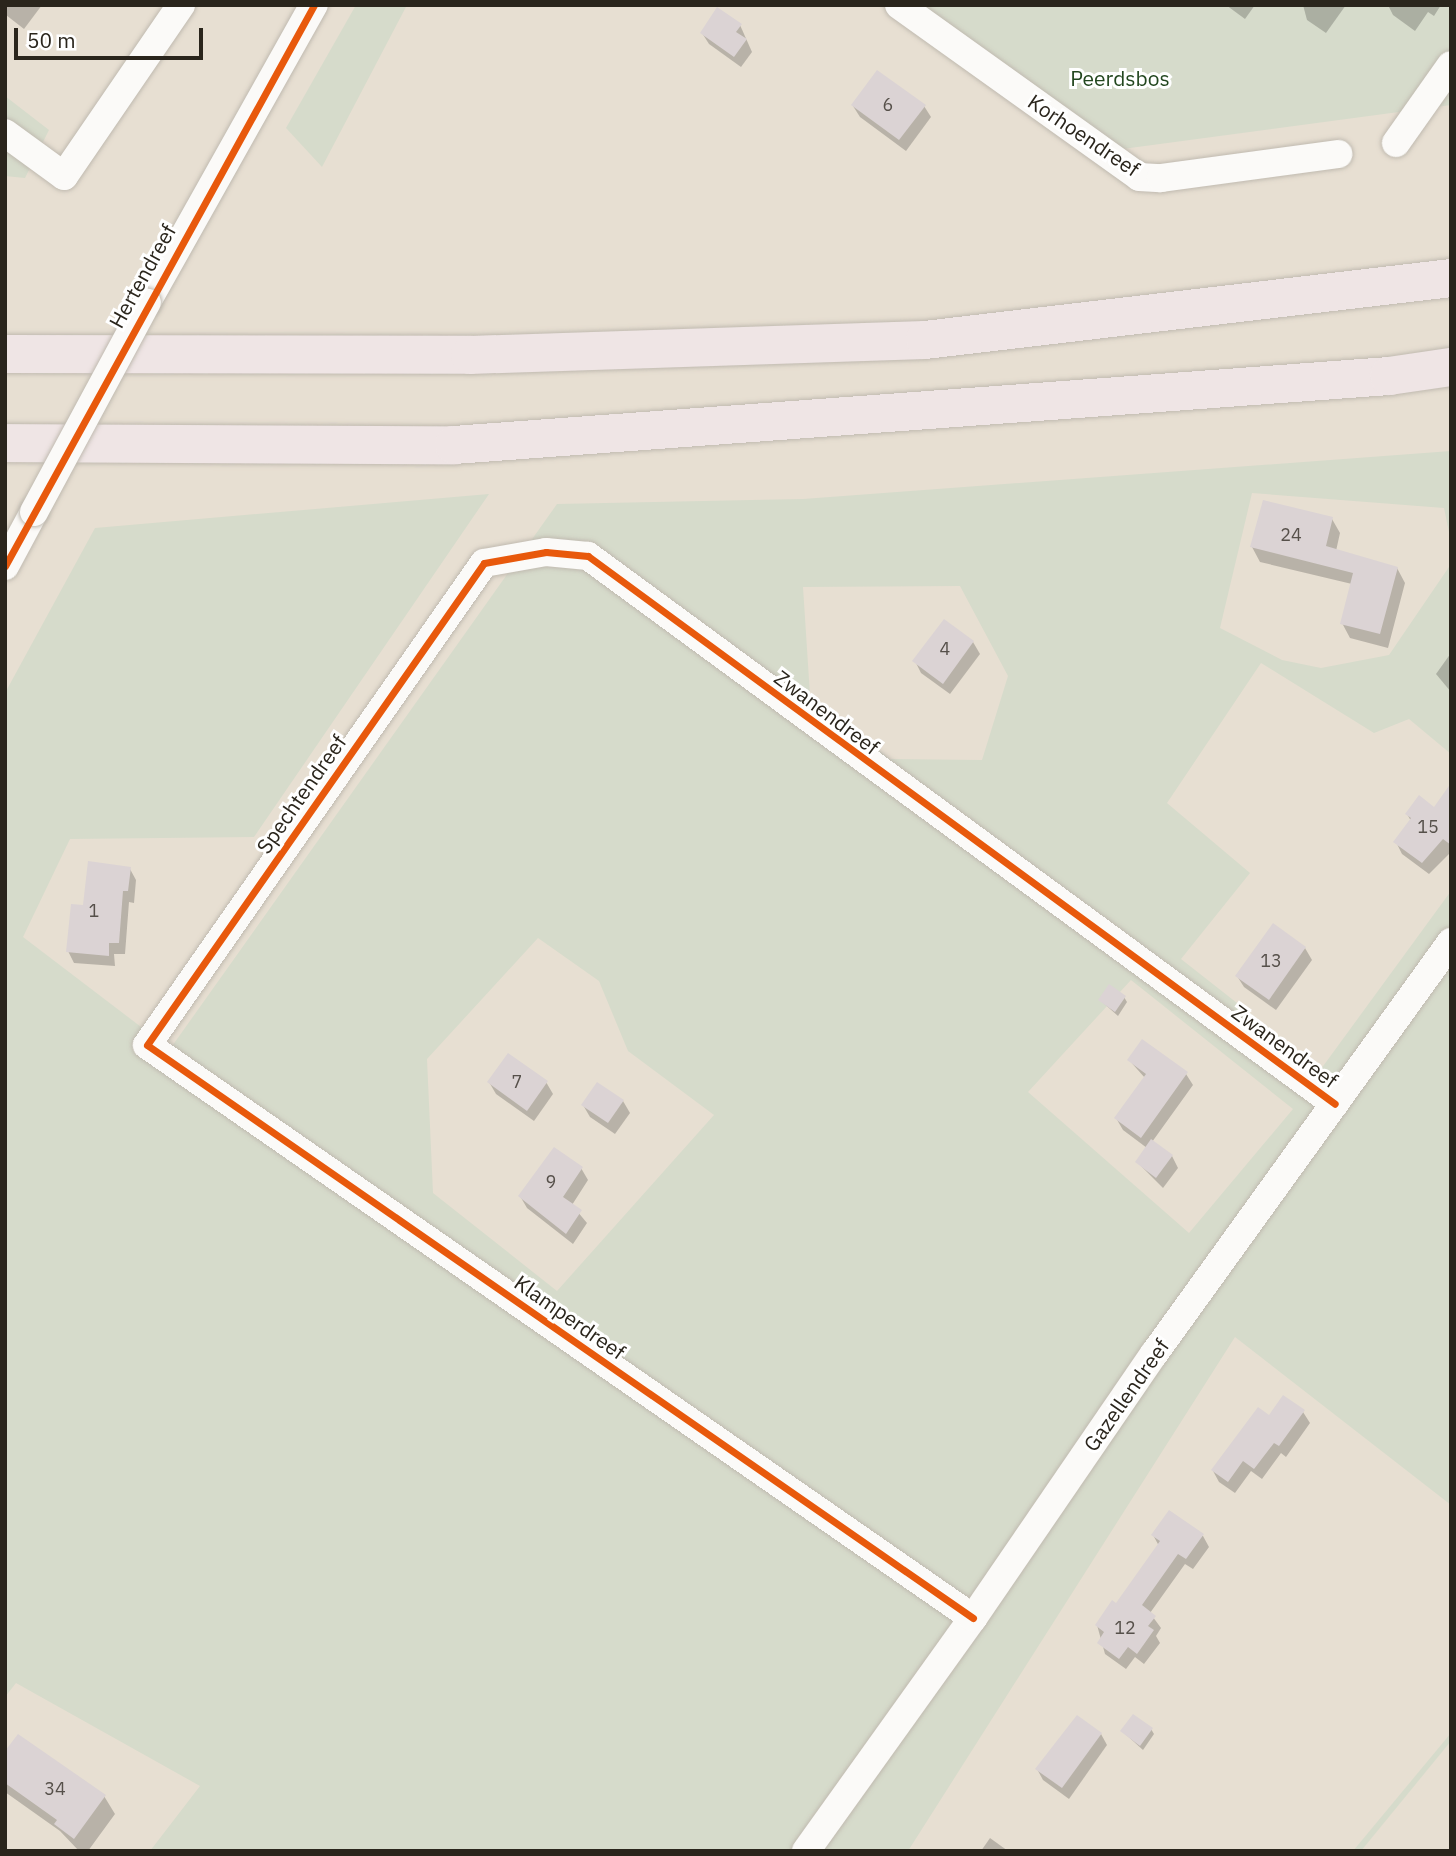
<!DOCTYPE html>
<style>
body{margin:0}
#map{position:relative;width:1456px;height:1856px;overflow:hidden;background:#e7dfd2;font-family:"IBM Plex Sans",sans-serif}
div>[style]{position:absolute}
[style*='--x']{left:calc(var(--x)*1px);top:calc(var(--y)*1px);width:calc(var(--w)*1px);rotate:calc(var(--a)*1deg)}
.green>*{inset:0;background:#d6dbcb}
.shadow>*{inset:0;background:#0003}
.building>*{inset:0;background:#dbd3d4}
.roads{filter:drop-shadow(0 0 2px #c0bab0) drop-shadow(0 0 2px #c0bab0)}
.minor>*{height:28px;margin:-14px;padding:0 14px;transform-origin:14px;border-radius:14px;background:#fbfaf8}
.motorway>*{height:38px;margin:-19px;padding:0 19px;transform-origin:19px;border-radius:19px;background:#efe5e5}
.bridges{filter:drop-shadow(0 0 2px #c0bab0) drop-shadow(0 0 2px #c0bab0)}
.minor-bridge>*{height:28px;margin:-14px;padding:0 14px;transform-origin:14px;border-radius:14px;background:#fbfaf8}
.cycleway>*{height:7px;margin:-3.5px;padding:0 3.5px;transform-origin:3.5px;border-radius:3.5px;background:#e8590c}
span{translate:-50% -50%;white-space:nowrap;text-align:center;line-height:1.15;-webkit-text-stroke:6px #fff;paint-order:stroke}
.number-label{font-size:18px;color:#56504a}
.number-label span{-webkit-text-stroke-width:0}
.park-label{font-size:21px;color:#23471f}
.street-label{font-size:21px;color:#2a251c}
.frame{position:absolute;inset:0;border:7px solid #2a251c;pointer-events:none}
.scale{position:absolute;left:14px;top:28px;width:189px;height:32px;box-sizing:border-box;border:4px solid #2a251c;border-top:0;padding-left:9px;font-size:21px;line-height:24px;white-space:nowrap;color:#2a251c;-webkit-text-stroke:5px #fff;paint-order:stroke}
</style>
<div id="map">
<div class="green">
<div style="clip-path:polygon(356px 5px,407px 5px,322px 167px,286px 128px)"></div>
<div style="clip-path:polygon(900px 5px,1451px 5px,1451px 105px,1100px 152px)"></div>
<div style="clip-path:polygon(5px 96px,49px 130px,25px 178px,5px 176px)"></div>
<div style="clip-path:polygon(evenodd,1451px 451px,1451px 542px,1444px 508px,1252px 493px,1220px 628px,1282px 660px,1321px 668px,1389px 655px,1451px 564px,1451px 754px,1409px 719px,1374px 733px,1261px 663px,1167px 803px,1250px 873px,1181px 959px,1321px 1069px,1451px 891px,1451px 1505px,1235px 1337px,908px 1851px,150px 1851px,200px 1786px,16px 1683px,5px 1697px,5px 693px,95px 528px,489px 494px,254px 837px,70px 839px,23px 937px,170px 1049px,557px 504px,803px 499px,1451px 451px,960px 586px,1008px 676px,982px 760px,890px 759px,810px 695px,803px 587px,960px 586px,1451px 451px,538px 938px,599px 981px,628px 1051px,714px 1115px,557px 1291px,433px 1193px,427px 1059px,538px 938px,1451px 451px,1131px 980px,1293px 1109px,1189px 1233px,1028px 1092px,1131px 980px)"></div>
<div style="clip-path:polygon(1451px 1733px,1451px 1741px,1361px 1851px,1353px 1851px)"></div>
</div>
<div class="shadow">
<div style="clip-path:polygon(5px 5px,42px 5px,24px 29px,6px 15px)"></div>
<div style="clip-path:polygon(1226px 5px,1255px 5px,1245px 19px)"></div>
<div style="clip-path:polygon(1303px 5px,1346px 5px,1326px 33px,1307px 20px)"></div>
<div style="clip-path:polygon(1388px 5px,1441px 5px,1434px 16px,1428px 12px,1415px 31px,1393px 15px)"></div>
<div style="clip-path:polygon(740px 25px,752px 52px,741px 67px,709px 44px,702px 33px)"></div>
<div style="clip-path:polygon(853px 106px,924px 106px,931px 117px,906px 151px,860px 117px)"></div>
<div style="clip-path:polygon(1332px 519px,1340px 533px,1336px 551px,1397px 568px,1405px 583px,1388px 648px,1350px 638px,1342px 623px,1352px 584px,1260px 562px,1252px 547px)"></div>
<div style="clip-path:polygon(973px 642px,980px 654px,950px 694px,921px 673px,915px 661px)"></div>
<div style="clip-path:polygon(1451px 653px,1451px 692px,1436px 674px)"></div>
<div style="clip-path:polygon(1451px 792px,1451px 852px,1429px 874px,1402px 854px,1396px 842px,1411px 821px,1407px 814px,1434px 809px)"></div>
<div style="clip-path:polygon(130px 869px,136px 880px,134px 903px,129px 902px,125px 954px,114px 954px,115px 966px,74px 963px,68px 951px,85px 907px)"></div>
<div style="clip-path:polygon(1305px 948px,1312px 960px,1276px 1010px,1244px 987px,1237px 976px)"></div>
<div style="clip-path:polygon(1124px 997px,1127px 1002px,1118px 1016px,1100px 1000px)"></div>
<div style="clip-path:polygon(1129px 1060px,1186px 1074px,1193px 1085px,1152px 1142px,1172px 1156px,1178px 1168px,1163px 1188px,1137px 1162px,1147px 1148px,1123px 1130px,1116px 1118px,1145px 1078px)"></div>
<div style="clip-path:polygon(489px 1082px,546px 1082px,553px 1094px,534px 1121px,496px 1094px)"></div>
<div style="clip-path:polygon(623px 1101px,630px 1113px,615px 1134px,590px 1117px,583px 1105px)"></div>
<div style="clip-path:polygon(581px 1168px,588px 1180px,572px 1205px,587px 1223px,573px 1244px,527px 1208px,520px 1196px)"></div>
<div style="clip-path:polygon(1303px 1412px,1310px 1423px,1286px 1457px,1281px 1453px,1262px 1479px,1251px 1471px,1235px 1493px,1219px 1482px,1213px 1471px,1269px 1417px)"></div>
<div style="clip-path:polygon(1153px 1535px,1203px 1536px,1209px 1547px,1193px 1569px,1185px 1564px,1150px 1613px,1161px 1628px,1156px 1636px,1160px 1643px,1144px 1664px,1135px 1657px,1126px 1669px,1105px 1654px,1097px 1625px,1117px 1606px,1159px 1546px)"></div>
<div style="clip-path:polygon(1151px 1729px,1154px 1734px,1143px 1750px,1122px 1731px)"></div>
<div style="clip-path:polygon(1101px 1734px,1107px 1745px,1069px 1799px,1043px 1780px,1037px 1769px)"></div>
<div style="clip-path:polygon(5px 1755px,104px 1796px,115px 1814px,88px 1851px,79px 1851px,60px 1831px,5px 1792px)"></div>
<div style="clip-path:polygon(990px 1838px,1008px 1851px,981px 1851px)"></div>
</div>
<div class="building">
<div style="clip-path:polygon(717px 7px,742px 24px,736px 32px,747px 39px,734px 57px,700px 33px)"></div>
<div style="clip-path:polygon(877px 70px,926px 105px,899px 140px,851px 105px)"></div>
<div style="clip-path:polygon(1263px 500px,1333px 517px,1326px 546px,1398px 567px,1380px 634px,1340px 624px,1353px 573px,1250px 547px)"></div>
<div style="clip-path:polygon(944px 619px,974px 641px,943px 684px,912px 661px)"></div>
<div style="clip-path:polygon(1451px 783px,1451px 845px,1443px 839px,1422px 863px,1393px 842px,1411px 818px,1405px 814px,1419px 795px,1434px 807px)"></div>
<div style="clip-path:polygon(88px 861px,131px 867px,128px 891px,123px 891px,119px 943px,109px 943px,109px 956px,66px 952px,71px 904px,83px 905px)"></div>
<div style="clip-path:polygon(1273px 923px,1306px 947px,1269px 1000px,1235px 976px)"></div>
<div style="clip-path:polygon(1109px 984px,1126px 996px,1115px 1012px,1098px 1000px)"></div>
<div style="clip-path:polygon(1142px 1039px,1188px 1072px,1141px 1138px,1114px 1118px,1146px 1074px,1127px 1060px)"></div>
<div style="clip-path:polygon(508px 1053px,548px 1081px,527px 1111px,487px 1082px)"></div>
<div style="clip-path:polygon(597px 1082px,624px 1100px,608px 1123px,581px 1105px)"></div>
<div style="clip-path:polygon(1151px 1139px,1173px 1155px,1156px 1178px,1135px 1162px)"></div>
<div style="clip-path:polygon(554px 1147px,583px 1167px,563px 1197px,582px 1210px,566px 1234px,518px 1196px)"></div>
<div style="clip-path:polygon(1283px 1395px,1305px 1410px,1279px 1446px,1274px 1443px,1254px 1469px,1243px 1461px,1228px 1482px,1211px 1470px,1258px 1407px,1269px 1415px)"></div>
<div style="clip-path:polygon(1169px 1510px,1204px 1534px,1186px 1559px,1178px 1554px,1142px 1605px,1156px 1616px,1148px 1626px,1154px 1630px,1137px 1654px,1128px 1647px,1119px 1659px,1097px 1643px,1104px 1632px,1095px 1625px,1112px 1600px,1116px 1603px,1160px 1541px,1151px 1535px)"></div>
<div style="clip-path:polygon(1133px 1714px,1153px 1728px,1140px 1746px,1120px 1731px)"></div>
<div style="clip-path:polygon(1077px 1715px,1102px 1733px,1062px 1788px,1035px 1769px)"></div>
<div style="clip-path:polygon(18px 1734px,106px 1795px,74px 1839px,54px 1824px,57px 1820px,5px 1783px,5px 1751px)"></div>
</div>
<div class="roads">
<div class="minor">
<div style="--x:899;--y:5;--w:295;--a:35.6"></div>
<div style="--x:1139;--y:177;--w:22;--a:3"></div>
<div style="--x:1161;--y:178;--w:179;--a:-7.7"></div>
<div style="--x:5;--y:133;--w:73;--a:36.1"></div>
<div style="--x:64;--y:176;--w:207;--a:-55.6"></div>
<div style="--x:1396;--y:143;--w:95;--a:-54.8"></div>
<div style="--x:147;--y:302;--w:341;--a:-60.7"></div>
<div style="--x:5;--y:566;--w:61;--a:-61.8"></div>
<div style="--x:973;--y:1618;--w:1005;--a:-145.25"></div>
<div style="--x:147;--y:1045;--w:588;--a:-55.04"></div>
<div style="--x:484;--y:563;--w:63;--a:-10.1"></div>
<div style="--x:546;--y:552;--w:42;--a:5.4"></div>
<div style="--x:588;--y:556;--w:926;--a:36.26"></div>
<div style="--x:806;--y:1851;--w:287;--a:-54.4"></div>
<div style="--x:973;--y:1618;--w:320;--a:-55.6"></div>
<div style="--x:1154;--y:1354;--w:508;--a:-54.21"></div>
</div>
<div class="motorway">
<div style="--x:5;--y:354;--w:465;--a:0.1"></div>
<div style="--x:470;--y:355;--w:455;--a:-1.9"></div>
<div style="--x:925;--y:340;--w:530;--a:-6.72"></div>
<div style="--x:5;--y:443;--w:449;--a:0.3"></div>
<div style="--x:454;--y:445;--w:938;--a:-4.22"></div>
<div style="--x:1389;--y:376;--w:63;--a:-8.3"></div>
</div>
</div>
<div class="bridges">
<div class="minor-bridge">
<div style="--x:34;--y:512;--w:238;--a:-61.7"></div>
</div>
</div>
<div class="cycleway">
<div style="--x:5;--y:566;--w:640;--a:-61.15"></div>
<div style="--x:973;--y:1618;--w:1005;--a:-145.25"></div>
<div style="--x:147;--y:1045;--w:588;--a:-55.04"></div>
<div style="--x:484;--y:563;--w:63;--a:-10.1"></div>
<div style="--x:546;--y:552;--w:42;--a:5.4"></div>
<div style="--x:588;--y:556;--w:926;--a:36.26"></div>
</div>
<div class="number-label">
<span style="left:888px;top:105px">6</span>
<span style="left:1291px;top:535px">24</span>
<span style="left:945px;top:649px">4</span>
<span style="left:1428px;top:827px">15</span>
<span style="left:94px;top:911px">1</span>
<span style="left:1271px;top:961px">13</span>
<span style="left:517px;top:1082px">7</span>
<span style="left:551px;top:1182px">9</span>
<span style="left:1125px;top:1628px">12</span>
<span style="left:55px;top:1789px">34</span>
</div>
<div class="park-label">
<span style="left:1120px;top:78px">Peerdsbos</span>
</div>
<div class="street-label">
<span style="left:1084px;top:135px;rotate:34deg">Korhoendreef</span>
<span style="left:142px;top:276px;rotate:-61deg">Hertendreef</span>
<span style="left:827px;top:712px;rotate:37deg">Zwanendreef</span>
<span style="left:301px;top:794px;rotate:-55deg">Spechtendreef</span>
<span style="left:1285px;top:1046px;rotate:36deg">Zwanendreef</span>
<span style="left:570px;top:1317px;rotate:35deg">Klamperdreef</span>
<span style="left:1126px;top:1395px;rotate:-55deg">Gazellendreef</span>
</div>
<div class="frame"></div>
<div class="scale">50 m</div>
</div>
